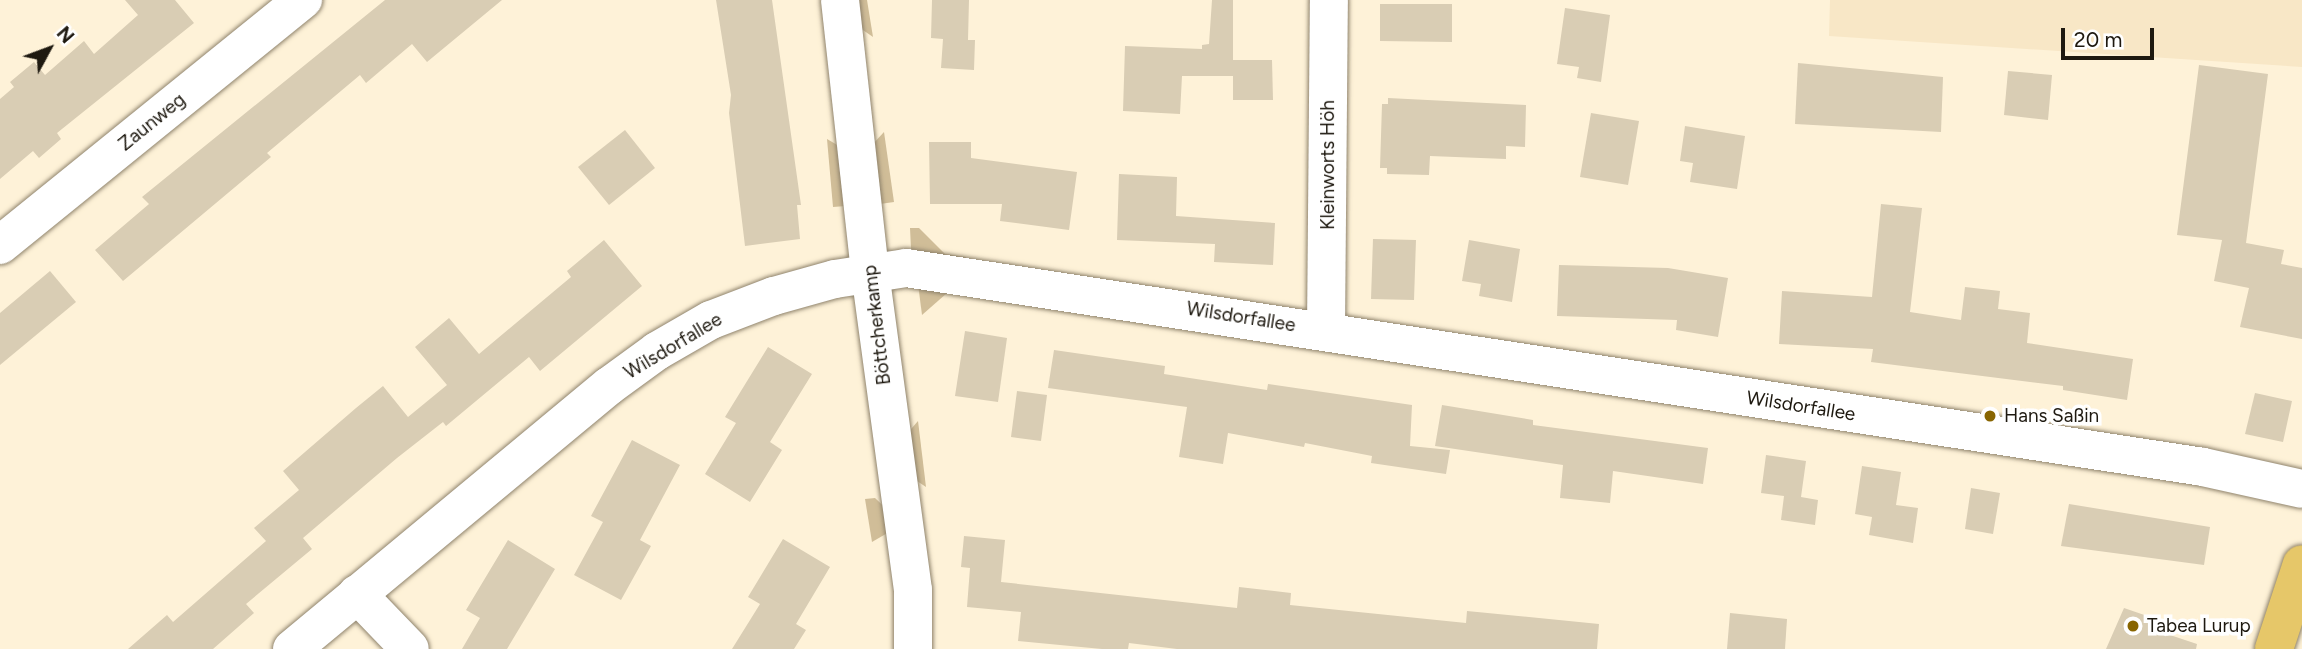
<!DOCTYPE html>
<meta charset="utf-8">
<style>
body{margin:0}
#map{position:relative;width:2302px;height:649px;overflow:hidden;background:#fef2d8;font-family:Figtree,sans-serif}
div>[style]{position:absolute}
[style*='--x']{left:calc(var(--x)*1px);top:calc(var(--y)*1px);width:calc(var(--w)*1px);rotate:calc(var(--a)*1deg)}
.built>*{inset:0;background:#f8e7c6}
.green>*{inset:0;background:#d0bd98}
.building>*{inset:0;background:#d9cdb4}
.roads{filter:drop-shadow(0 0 2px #8f836c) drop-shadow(0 0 2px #8f836c)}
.minor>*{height:38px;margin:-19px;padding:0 19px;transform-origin:19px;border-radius:19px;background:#fff}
.major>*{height:38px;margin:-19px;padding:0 19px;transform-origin:19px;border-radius:19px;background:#e6c769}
.dots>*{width:19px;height:19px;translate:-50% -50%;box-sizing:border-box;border:4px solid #fff;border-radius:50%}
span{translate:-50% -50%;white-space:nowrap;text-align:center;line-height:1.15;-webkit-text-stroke:7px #fff;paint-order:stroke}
.street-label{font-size:19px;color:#1e1910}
.poi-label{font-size:19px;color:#1e1910}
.left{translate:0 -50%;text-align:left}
.north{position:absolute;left:14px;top:14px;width:70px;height:70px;-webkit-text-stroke:5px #fff;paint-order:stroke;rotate:49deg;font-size:19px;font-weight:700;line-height:28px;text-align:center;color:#1e1910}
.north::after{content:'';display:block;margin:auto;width:24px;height:32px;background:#1e1910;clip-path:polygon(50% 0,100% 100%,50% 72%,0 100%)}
.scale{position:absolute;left:2061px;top:28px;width:93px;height:32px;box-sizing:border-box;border:4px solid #1e1910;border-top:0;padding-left:9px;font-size:21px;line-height:24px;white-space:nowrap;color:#1e1910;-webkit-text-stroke:5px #fff;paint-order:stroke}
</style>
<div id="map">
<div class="built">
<div style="clip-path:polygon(1830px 0,2302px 0,2302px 67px,1829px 36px)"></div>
</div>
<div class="green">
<div style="clip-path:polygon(857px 0,867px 0,873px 37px,860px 28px)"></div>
<div style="clip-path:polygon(884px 132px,894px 202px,880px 204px,872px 145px)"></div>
<div style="clip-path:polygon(827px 139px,839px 146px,846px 206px,833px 207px)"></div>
<div style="clip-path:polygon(910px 228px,919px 228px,945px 254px,966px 257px,965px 261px,911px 249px)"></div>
<div style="clip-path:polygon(918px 284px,955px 286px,922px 315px)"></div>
<div style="clip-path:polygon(918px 421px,926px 487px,911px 477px,905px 436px)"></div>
<div style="clip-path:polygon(875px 498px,894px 516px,896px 528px,872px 542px,865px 499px)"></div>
</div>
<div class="building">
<div style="clip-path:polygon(125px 0,175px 0,194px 23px,57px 133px,61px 139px,39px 158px,33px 151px,0 179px,0 99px,14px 87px,10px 82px,34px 62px,45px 75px,84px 41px,94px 54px,138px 15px)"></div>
<div style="clip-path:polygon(385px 0,502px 0,427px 62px,412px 44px,366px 83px,360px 75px,267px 153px,271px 157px,123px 281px,95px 250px,149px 204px,142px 197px)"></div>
<div style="clip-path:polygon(716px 0,772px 0,801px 205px,797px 205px,800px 239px,745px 246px,729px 113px,731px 95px)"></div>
<div style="clip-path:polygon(932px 0,969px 0,968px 40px,975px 40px,974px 70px,941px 68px,943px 39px,931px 38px)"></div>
<div style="clip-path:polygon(1212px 0,1233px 0,1233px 76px,1182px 76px,1180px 114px,1123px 111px,1125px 46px,1202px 49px,1202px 45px,1209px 44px)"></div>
<div style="clip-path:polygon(1380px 4px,1452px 4px,1452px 42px,1380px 41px)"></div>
<div style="clip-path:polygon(1565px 8px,1610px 15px,1601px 82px,1577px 78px,1579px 67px,1557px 64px)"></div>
<div style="clip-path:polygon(1233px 60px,1272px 60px,1273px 100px,1233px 100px)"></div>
<div style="clip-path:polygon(1798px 63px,1943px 77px,1941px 132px,1795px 124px)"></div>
<div style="clip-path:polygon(2199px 65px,2268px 74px,2246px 243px,2284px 250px,2281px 264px,2302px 268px,2302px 339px,2240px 327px,2249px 288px,2214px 281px,2222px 240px,2177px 235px)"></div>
<div style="clip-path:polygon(2008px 71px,2052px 75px,2048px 120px,2004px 115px)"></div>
<div style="clip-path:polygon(1388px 98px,1526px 105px,1525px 147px,1506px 146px,1506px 159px,1430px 156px,1429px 175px,1387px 174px,1387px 168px,1380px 168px,1382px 104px,1388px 104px)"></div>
<div style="clip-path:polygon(1591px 113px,1639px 121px,1628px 185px,1580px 177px)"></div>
<div style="clip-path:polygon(1685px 126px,1745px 136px,1737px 189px,1690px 182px,1693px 163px,1680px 161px)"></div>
<div style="clip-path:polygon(625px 130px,655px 168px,609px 205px,578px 167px)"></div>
<div style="clip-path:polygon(929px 142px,971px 142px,971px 158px,1077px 172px,1069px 230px,1000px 221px,1002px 204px,930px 204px)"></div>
<div style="clip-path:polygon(1119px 174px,1177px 177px,1176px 216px,1275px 223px,1273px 265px,1214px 262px,1215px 244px,1117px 240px)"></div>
<div style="clip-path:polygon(1881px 204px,1922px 208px,1910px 312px,1961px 320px,1965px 287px,2000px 291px,1998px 309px,2030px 313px,2027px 343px,2133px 359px,2127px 400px,2063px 390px,2063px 386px,1871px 362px,1873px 349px,1779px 344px,1782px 291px,1872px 297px)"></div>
<div style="clip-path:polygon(1373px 239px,1416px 240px,1414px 300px,1371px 299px)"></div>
<div style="clip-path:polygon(604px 240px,642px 286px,540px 371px,529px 357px,446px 426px,443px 422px,397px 458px,303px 538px,312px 549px,246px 604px,254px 613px,213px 649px,128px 649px,167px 615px,173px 622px,266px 541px,254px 528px,299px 490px,283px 471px,356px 408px,383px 386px,408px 417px,447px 385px,415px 347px,449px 318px,479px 354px,571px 277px,567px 271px)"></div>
<div style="clip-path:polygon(1469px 240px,1520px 249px,1512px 302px,1479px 296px,1481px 284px,1462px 281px)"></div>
<div style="clip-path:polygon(1559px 265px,1668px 268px,1728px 278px,1718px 337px,1676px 330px,1677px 320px,1557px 316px)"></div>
<div style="clip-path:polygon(50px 271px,76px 302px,0 365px,0 313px)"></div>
<div style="clip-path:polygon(965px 331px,1007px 338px,998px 402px,955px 396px)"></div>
<div style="clip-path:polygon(768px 347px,812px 374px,770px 442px,782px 450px,750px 502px,705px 474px,736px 423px,725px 417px)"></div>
<div style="clip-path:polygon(1054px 350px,1165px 366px,1164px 374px,1267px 390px,1268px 384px,1412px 405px,1410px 446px,1450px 450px,1446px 474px,1371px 463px,1372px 456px,1305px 443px,1304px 447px,1228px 433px,1223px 464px,1179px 457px,1187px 407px,1048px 388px)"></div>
<div style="clip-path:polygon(1017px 391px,1047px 395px,1041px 441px,1011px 437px)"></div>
<div style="clip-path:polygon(2255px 393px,2292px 401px,2283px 442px,2245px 434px)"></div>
<div style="clip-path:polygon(1442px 405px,1533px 420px,1533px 425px,1708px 448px,1703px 484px,1613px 471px,1610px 503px,1560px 498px,1563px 465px,1435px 446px)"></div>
<div style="clip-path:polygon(632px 440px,680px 465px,640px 540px,651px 546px,621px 600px,574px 575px,603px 522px,591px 516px)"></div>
<div style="clip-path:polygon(1766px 455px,1806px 461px,1801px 497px,1818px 500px,1815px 525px,1781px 520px,1784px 496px,1761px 493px)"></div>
<div style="clip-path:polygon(1862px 466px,1901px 472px,1896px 505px,1918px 508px,1913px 543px,1869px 535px,1872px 517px,1855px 514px)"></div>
<div style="clip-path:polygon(1971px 488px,2000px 493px,1993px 534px,1965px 529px)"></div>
<div style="clip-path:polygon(2069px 504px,2210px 527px,2204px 565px,2061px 546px)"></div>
<div style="clip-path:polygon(964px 536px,1005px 540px,1001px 582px,1237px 608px,1239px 587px,1291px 593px,1290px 605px,1466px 623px,1467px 611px,1599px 624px,1597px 649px,1177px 649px,1129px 643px,1128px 649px,1102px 649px,1018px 641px,1021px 612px,967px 607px,970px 568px,961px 567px)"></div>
<div style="clip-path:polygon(783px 539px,830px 567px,796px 624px,806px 630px,794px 649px,732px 649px,760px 604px,748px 597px)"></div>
<div style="clip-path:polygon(508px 540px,555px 569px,507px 649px,462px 649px,480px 618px,466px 610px)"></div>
<div style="clip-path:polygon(2124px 608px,2156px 619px,2152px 629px,2197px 644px,2196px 649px,2106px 649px)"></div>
<div style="clip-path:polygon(1730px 613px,1787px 619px,1785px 649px,1727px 649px)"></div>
</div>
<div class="roads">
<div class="minor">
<div style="--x:840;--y:0;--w:274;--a:83.7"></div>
<div style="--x:870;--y:272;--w:321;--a:82.3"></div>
<div style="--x:913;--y:590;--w:59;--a:90"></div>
<div style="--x:0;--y:245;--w:390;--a:-39"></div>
<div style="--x:1326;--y:330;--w:330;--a:-89.5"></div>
<div style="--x:357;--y:594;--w:76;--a:46.1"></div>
<div style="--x:292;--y:649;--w:412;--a:-39.7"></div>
<div style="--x:609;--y:386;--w:59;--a:-36.1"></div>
<div style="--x:657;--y:351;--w:62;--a:-29.9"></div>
<div style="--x:711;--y:320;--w:67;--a:-20.9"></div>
<div style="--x:774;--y:296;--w:63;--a:-15.6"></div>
<div style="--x:835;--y:279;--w:72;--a:-8.8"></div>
<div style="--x:906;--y:268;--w:1312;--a:8.72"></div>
<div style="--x:2203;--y:467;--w:101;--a:12.5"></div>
</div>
<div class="major">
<div style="--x:2274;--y:649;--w:89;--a:-71.8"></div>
</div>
</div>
<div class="dots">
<div style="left:1990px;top:416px;background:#886500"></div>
<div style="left:2133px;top:626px;background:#886500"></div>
</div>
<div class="street-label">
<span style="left:152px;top:122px;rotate:-39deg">Zaunweg</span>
<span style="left:1328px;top:165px;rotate:-90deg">Kleinworts Höh</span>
<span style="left:1241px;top:317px;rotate:9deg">Wilsdorfallee</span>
<span style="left:877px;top:325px;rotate:-97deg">Böttcherkamp</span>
<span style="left:673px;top:346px;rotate:-31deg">Wilsdorfallee</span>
<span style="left:1801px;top:406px;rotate:9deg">Wilsdorfallee</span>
</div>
<div class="poi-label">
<span class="left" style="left:2004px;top:416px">Hans Saßin</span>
<span class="left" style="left:2147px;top:626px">Tabea Lurup</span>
</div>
<div class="north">N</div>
<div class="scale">20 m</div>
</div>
